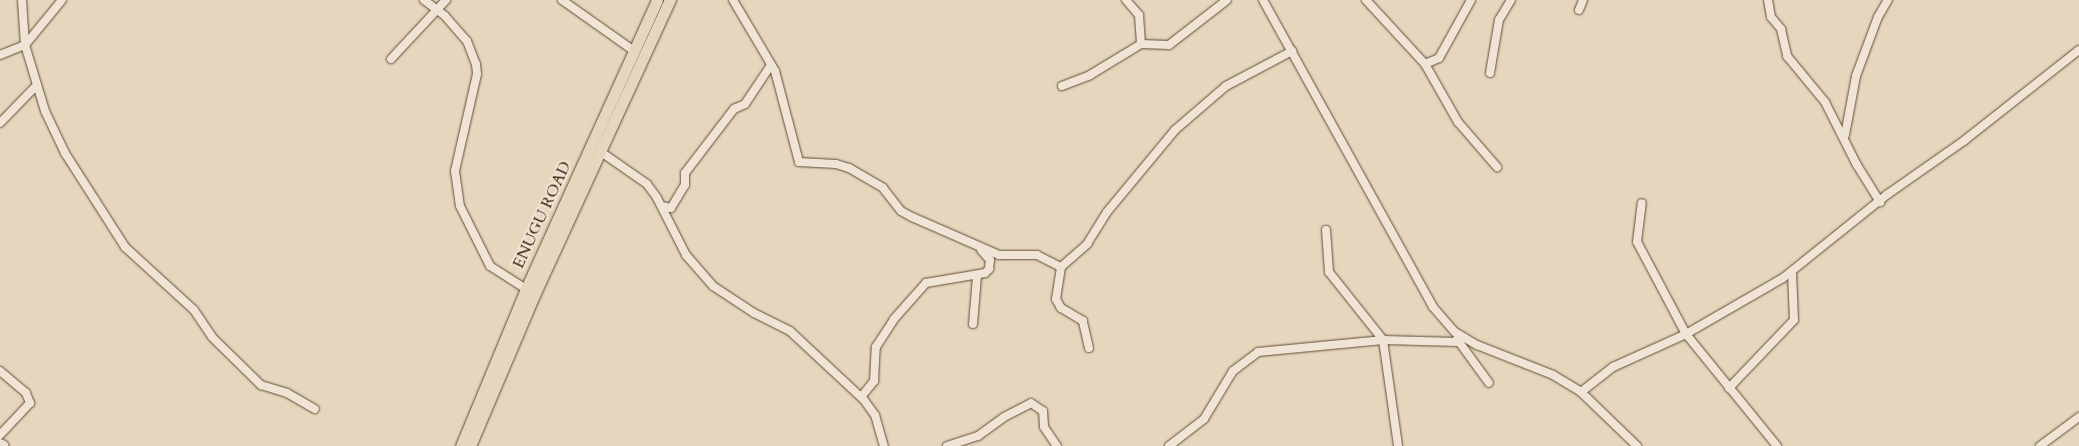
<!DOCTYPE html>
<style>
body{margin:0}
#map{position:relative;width:2079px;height:446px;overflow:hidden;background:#e6d6be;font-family:Cardo,serif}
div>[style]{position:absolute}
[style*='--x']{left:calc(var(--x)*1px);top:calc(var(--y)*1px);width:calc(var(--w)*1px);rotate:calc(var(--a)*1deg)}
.roads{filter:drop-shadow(0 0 1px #614c31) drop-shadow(0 0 1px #614c31)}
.street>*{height:8px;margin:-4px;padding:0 4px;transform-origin:4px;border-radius:4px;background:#efe4d5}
.secondary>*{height:10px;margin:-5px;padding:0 5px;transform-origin:5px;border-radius:5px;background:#efe4d5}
.primary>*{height:11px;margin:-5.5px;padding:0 5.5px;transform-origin:5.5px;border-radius:5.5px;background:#e6d6be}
span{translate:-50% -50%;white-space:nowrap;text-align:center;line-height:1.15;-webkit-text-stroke:4px #efe4d5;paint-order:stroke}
.street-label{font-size:16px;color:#351e02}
</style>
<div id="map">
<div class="roads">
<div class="street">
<div style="--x:22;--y:0;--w:45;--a:86.2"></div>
<div style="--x:25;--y:45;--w:69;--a:73.1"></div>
<div style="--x:45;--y:111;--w:47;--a:64.5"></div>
<div style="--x:65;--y:153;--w:112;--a:57.4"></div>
<div style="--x:125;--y:247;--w:93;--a:42.4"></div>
<div style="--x:194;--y:310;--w:32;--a:56"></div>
<div style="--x:212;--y:337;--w:69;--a:44.4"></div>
<div style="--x:261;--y:385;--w:27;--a:17"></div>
<div style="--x:287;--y:393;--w:32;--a:30"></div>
<div style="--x:424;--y:0;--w:26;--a:37"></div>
<div style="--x:445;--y:16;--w:33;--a:49"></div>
<div style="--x:467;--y:41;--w:25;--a:69"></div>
<div style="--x:476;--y:64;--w:10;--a:84"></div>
<div style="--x:477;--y:74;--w:99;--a:102.8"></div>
<div style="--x:455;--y:171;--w:35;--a:82"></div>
<div style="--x:460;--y:206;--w:67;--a:63.4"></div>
<div style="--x:490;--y:266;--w:43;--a:32.6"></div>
<div style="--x:562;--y:0;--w:88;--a:35.3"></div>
<div style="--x:733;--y:0;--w:82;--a:59.4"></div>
<div style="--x:775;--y:71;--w:94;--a:75.2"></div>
<div style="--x:799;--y:162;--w:37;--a:3"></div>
<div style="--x:836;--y:164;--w:14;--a:17"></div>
<div style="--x:849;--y:168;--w:39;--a:30"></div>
<div style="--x:883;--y:188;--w:29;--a:52"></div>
<div style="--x:901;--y:211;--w:13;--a:29"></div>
<div style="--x:912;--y:217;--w:95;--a:23.6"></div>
<div style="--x:999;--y:255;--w:38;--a:0"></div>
<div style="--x:1037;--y:255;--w:27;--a:27"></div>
<div style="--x:1126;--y:0;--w:20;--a:49"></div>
<div style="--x:1139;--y:15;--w:29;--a:86"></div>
<div style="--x:1263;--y:0;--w:351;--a:61"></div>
<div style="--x:1433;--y:307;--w:33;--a:49"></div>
<div style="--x:1455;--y:332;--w:26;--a:31"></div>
<div style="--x:1477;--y:345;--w:82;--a:21.5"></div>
<div style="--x:1553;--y:375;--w:33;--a:31"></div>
<div style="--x:1581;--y:392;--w:78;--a:44"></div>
<div style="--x:1366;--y:0;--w:87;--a:47.3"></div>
<div style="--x:1425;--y:64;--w:67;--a:60.4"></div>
<div style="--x:1458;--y:122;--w:60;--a:49.1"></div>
<div style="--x:1768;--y:0;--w:17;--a:80"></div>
<div style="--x:1771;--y:17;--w:16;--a:50"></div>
<div style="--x:1781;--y:29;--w:28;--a:77"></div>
<div style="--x:1787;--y:56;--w:60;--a:50.4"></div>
<div style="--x:1825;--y:102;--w:71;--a:63.1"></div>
<div style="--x:1857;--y:165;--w:44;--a:58.1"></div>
<div style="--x:1579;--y:10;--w:11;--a:-68"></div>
<div style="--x:0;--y:55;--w:27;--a:-22"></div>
<div style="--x:25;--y:45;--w:58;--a:-50.6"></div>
<div style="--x:391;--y:59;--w:81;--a:-47"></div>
<div style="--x:1425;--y:64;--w:15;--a:-23"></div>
<div style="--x:1439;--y:58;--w:66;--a:-61.1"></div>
<div style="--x:1490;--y:73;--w:54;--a:-80.4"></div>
<div style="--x:1499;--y:20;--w:23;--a:-59"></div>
<div style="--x:1062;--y:86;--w:30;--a:-21"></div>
<div style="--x:1090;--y:75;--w:60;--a:-31.3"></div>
<div style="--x:1141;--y:44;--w:28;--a:2"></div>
<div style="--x:1169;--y:45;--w:73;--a:-37.8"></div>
<div style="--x:0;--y:123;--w:53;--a:-45.8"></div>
<div style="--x:1845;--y:135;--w:60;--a:-79.4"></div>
<div style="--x:1856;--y:76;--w:63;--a:-69.6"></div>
<div style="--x:1878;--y:17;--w:20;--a:-60"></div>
<div style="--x:601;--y:152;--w:56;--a:34.8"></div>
<div style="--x:647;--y:184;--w:17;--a:54"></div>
<div style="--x:657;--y:198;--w:64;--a:63"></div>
<div style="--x:686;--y:255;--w:41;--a:48.9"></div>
<div style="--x:713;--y:286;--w:49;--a:33.4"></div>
<div style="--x:754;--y:313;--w:40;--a:26.6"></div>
<div style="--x:790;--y:331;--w:101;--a:43"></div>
<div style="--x:864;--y:400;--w:19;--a:54"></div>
<div style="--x:875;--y:415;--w:32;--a:74"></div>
<div style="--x:662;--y:206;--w:9;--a:13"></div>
<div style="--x:671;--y:208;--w:27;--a:-59"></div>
<div style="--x:685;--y:185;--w:12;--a:-90"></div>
<div style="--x:685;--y:173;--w:81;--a:-52.6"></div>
<div style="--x:734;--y:109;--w:12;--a:-24"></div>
<div style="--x:745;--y:104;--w:47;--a:-56.3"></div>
<div style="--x:1326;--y:230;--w:42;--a:85.9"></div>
<div style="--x:1329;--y:272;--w:87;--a:51.5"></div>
<div style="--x:1383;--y:340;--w:107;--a:81.9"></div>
<div style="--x:973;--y:324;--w:48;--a:-85.2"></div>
<div style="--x:1457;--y:339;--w:54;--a:54"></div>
<div style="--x:1089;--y:348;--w:28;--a:-103"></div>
<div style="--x:1083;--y:321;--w:26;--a:-149"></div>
<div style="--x:1061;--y:308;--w:10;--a:-119"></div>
<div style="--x:1056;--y:299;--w:32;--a:-81"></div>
<div style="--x:1061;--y:267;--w:35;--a:-41"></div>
<div style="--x:1087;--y:244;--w:38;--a:-58"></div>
<div style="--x:1107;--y:212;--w:107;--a:-50.3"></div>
<div style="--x:1175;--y:130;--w:67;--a:-40.8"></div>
<div style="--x:1226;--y:86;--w:75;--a:-27.9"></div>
<div style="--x:0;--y:371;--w:34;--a:40"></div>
<div style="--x:26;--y:393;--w:11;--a:68"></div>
<div style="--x:30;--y:403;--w:44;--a:133.2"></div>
<div style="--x:1729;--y:388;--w:94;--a:-46.3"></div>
<div style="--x:1794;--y:320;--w:48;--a:-92.4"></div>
<div style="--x:1581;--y:392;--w:41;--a:-38"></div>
<div style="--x:1613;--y:367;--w:80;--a:-24.3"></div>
<div style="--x:1686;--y:334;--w:104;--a:-118"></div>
<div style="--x:1637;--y:242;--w:39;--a:-83"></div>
<div style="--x:861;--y:397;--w:21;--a:-51"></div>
<div style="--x:874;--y:381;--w:34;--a:-87"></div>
<div style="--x:876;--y:347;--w:33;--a:-57"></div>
<div style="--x:894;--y:319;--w:48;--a:-48.4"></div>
<div style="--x:926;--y:283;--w:60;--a:-9.6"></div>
<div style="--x:985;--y:273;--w:6;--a:-45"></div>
<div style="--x:989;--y:269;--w:9;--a:-84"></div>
<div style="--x:990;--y:260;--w:13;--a:-132"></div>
<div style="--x:947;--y:446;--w:33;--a:-18"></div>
<div style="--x:978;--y:436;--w:32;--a:-36"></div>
<div style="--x:1004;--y:417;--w:30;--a:-27"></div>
<div style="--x:1031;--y:403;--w:14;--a:34"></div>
<div style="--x:1043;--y:411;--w:16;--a:86"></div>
<div style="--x:1044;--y:427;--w:23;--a:56"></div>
<div style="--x:1169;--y:446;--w:44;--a:-37.6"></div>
<div style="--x:1204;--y:419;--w:56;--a:-58.9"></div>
<div style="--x:1233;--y:371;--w:31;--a:-37"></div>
<div style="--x:1258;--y:352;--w:126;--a:-5.5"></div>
<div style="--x:1383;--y:340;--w:75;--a:1.5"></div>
<div style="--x:1777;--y:446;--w:144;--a:-129.1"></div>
<div style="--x:1686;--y:334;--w:112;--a:-30"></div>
<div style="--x:1783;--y:278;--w:134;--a:-38.7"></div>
<div style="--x:1888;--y:194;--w:94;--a:-35"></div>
<div style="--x:1965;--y:140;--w:145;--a:-38.3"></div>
<div style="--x:2040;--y:446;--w:49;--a:-36.6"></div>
</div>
<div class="secondary">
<div style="--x:0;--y:444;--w:4;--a:27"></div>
</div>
<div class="primary">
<div style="--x:461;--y:446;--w:170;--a:-67.5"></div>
<div style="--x:526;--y:289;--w:317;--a:-65.6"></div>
<div style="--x:470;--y:446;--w:166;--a:-67"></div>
<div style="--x:535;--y:293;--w:323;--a:-65.3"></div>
</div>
</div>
<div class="street-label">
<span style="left:542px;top:215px;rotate:-65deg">ENUGU ROAD</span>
</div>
</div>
